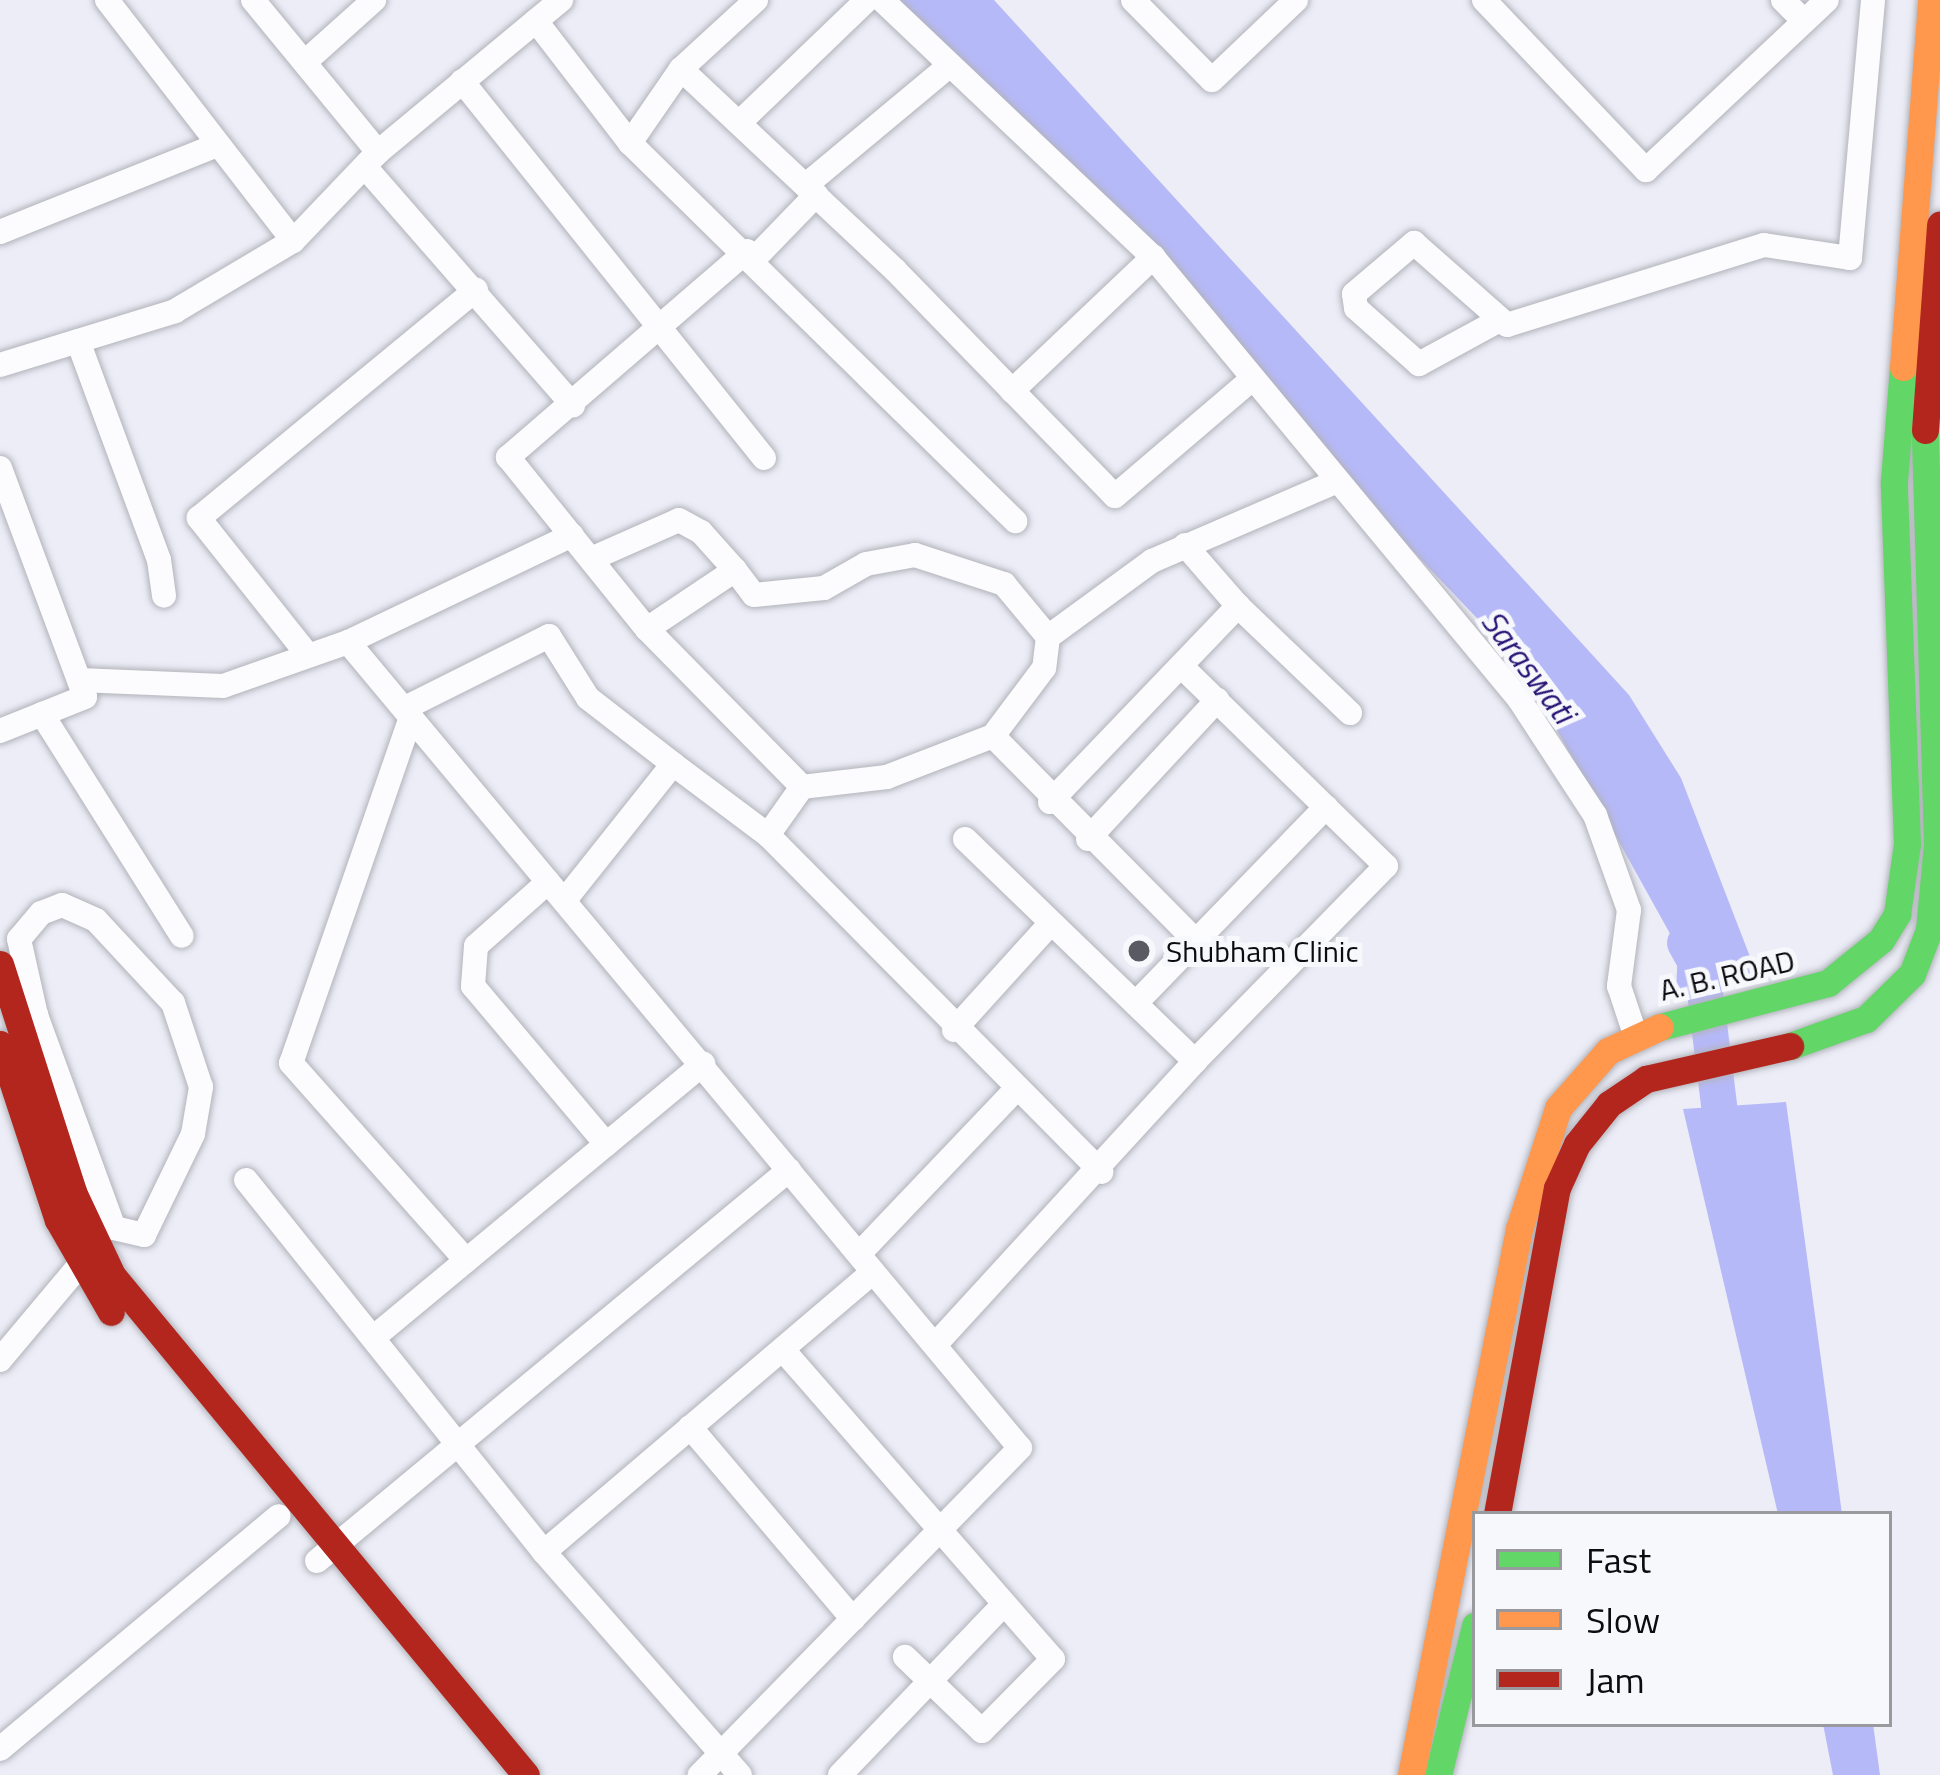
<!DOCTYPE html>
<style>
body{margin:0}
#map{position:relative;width:1940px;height:1775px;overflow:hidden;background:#ecedf7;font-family:"Titillium Web",sans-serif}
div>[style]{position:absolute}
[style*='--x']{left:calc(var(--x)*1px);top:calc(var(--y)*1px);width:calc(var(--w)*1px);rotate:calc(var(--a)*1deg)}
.water>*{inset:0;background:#b6b9f8}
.river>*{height:36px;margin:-18px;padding:0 18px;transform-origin:18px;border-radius:18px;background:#b6b9f8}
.roads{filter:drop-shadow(0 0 3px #b2b3ba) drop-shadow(0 0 3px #b2b3ba)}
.street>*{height:24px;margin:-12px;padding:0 12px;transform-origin:12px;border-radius:12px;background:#fcfcfe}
.fast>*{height:27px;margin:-13.5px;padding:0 13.5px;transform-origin:13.5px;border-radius:13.5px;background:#63d668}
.slow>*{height:27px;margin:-13.5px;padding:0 13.5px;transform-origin:13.5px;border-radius:13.5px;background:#ff974d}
.jam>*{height:27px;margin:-13.5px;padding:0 13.5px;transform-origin:13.5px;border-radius:13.5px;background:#b3261e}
.dots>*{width:33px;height:33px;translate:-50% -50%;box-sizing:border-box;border:6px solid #f7f8fc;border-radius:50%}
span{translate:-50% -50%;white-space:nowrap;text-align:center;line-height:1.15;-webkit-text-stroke:10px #f7f8fc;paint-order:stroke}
.poi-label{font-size:30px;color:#0b0b11}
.left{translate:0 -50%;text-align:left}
.street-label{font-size:30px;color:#0b0b11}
.water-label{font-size:33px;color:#261274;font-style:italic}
.legend{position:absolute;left:1472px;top:1511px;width:420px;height:216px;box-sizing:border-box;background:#f7f8fc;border:3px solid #99999e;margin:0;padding:15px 21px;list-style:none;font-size:36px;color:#0b0b11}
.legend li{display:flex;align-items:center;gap:24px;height:60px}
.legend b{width:60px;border:3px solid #99999e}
</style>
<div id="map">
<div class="water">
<div style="clip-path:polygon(896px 0,994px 0,1629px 695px,1681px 778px,1759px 980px,1676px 992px,1678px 948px,1519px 662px,1380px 517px,1216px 314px)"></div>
<div style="clip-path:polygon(1786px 1102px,1842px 1514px,1778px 1514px,1683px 1109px)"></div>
<div style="clip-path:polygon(1823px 1724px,1873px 1724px,1880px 1775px,1833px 1775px)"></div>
</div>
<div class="river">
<div style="--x:1685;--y:943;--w:38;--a:61"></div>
<div style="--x:1703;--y:976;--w:177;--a:82.9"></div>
</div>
<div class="roads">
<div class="street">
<div style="--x:107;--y:0;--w:304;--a:52.3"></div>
<div style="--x:253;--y:0;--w:197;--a:50.6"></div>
<div style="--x:882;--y:0;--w:373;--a:43.5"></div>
<div style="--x:1153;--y:257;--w:574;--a:50.37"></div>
<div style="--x:1519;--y:699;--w:139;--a:56.8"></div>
<div style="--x:1595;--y:815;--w:101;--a:70.3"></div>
<div style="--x:1629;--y:910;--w:77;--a:97.5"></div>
<div style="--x:1619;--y:986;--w:51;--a:71.6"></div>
<div style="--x:1133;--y:0;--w:112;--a:45.4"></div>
<div style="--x:1212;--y:80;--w:116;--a:-43.6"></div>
<div style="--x:1484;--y:0;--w:235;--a:46.4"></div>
<div style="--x:1646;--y:170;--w:248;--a:-43.2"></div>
<div style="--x:1783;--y:0;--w:30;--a:45"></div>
<div style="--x:536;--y:21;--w:154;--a:52.4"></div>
<div style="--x:630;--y:143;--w:540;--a:44.47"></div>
<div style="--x:305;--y:62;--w:93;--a:-41.9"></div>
<div style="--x:681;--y:69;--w:294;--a:43.2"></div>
<div style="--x:895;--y:270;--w:315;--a:45.8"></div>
<div style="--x:1115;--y:496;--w:180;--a:-40.5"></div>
<div style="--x:462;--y:81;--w:483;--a:51.3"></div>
<div style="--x:739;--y:123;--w:178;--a:-43.9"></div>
<div style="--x:630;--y:143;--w:90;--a:-55.4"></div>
<div style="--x:681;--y:69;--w:102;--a:-42.6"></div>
<div style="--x:366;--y:168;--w:315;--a:48.9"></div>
<div style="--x:806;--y:185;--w:186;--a:-39.8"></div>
<div style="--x:0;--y:232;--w:235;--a:-21.8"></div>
<div style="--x:747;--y:251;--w:316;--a:139.2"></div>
<div style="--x:508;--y:457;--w:221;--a:51.1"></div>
<div style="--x:647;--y:629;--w:106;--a:-33.8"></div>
<div style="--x:735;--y:570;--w:31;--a:53"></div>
<div style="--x:754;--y:595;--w:70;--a:-5.7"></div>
<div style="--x:824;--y:588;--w:48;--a:-29.7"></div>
<div style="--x:866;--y:564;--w:50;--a:-10.4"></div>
<div style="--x:915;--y:555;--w:94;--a:18"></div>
<div style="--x:1004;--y:584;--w:69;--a:50.3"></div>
<div style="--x:1048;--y:637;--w:31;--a:97"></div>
<div style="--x:1044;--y:668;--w:85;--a:126.9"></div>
<div style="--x:993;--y:736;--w:114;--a:158.9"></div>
<div style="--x:887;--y:777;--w:86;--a:173.3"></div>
<div style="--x:802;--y:787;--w:59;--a:125.3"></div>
<div style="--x:755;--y:258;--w:88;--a:-45.9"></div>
<div style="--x:1496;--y:322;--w:88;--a:151.4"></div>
<div style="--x:1419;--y:364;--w:84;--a:-138.4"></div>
<div style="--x:1356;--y:308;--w:14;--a:-98"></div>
<div style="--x:1354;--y:294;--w:79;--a:-40.4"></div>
<div style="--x:1414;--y:243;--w:124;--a:41.4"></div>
<div style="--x:1507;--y:325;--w:269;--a:-17.3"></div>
<div style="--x:1764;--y:245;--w:87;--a:8.6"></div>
<div style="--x:1850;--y:258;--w:259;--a:-84.9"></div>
<div style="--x:78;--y:341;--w:233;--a:69.7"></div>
<div style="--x:159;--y:560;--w:36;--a:82"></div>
<div style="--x:0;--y:365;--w:183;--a:-17.1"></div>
<div style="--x:175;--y:311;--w:137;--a:-30.7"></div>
<div style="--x:293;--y:241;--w:123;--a:-46.3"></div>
<div style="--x:378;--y:152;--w:238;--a:-39.7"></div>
<div style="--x:1012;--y:391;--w:195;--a:-43.5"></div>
<div style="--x:0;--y:468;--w:244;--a:69.6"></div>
<div style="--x:85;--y:697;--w:92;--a:158.2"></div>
<div style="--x:1185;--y:545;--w:81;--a:49"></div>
<div style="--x:591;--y:559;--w:96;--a:-23.9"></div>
<div style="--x:679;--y:520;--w:25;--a:29"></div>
<div style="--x:701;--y:532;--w:51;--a:48.2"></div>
<div style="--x:647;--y:629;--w:221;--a:45.5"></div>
<div style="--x:1048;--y:637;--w:129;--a:-36.2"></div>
<div style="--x:1152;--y:561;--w:202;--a:-23.3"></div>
<div style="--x:348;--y:642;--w:1049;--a:50.18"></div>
<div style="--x:1020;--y:1448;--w:458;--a:134.4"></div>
<div style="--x:307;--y:654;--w:174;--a:-128.5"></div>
<div style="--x:199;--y:518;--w:359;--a:-39.5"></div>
<div style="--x:79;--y:680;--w:144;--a:2.4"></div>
<div style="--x:223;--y:686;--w:133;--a:-19.4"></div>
<div style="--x:348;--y:642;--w:248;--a:-25.5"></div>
<div style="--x:405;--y:708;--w:161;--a:-26.6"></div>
<div style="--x:549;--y:636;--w:73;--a:57.8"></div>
<div style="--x:588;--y:698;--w:108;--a:37.8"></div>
<div style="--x:673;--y:764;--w:175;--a:128.5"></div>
<div style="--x:42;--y:714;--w:262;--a:57.8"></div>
<div style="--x:411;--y:717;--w:366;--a:109.1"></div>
<div style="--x:291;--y:1063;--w:264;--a:48.4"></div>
<div style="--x:993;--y:736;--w:289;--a:45.3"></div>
<div style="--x:673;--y:764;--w:119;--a:36.8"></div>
<div style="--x:768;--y:835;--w:474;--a:45.3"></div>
<div style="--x:1050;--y:802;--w:272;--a:-46.2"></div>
<div style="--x:1238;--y:606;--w:155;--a:43.7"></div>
<div style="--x:965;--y:839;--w:320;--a:44"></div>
<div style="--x:1088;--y:839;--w:190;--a:-47.1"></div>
<div style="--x:548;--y:882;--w:96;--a:138.4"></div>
<div style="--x:476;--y:946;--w:40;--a:94.3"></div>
<div style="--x:473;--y:986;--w:207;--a:49.9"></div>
<div style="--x:1136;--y:1003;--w:273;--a:-45.9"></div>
<div style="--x:18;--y:1020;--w:19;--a:-16"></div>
<div style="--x:36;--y:1015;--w:227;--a:69.9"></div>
<div style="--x:114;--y:1228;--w:31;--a:13"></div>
<div style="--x:144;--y:1235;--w:112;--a:-64.1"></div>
<div style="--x:193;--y:1134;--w:48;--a:-80.3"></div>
<div style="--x:201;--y:1087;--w:89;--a:-108.4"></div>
<div style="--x:173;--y:1003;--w:113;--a:-132.9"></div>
<div style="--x:96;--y:920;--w:37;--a:-156"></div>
<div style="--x:62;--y:905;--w:22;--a:159"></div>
<div style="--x:41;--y:913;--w:34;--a:130"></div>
<div style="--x:19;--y:939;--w:78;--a:77.4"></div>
<div style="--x:954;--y:1030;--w:144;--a:-47.8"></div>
<div style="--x:246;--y:1180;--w:477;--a:51.3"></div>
<div style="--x:544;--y:1552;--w:297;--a:48.7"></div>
<div style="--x:859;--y:1254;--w:229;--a:-46.4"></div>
<div style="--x:374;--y:1337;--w:428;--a:-39.7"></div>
<div style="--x:935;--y:1345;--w:385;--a:-47.5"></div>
<div style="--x:1195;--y:1061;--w:273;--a:-45.6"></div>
<div style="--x:1386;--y:866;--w:285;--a:-135.7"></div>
<div style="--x:784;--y:1351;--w:409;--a:48.9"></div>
<div style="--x:1053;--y:1659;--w:101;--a:134.6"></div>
<div style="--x:982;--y:1731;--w:107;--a:-136.1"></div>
<div style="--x:0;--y:1360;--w:123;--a:-50"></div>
<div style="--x:690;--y:1427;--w:252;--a:49.7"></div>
<div style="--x:544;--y:1552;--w:432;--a:-40.4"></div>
<div style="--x:317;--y:1561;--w:613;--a:-39.64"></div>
<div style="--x:0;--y:1749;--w:363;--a:-39.9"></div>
<div style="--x:840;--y:1775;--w:237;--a:-46.2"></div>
</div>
<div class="fast">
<div style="--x:1660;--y:1027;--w:174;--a:-14.7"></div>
<div style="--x:1828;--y:983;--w:68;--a:-39.1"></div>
<div style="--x:1881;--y:940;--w:31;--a:-58"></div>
<div style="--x:1897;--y:914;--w:71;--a:-81.9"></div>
<div style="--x:1907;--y:844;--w:363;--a:-92.1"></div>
<div style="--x:1894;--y:481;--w:114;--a:-85.5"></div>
<div style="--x:1790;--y:1046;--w:81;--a:-19.6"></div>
<div style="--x:1866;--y:1019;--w:64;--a:-44.4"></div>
<div style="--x:1912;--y:974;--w:47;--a:-68.9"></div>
<div style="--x:1929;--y:930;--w:87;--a:-84.7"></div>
<div style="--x:1937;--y:843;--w:413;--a:-91.7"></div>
<div style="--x:1438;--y:1775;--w:154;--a:-76.1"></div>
</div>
<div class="slow">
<div style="--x:1903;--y:367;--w:368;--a:-85.6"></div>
<div style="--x:1411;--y:1775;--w:557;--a:-78.81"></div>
<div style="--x:1519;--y:1229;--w:127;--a:-72.1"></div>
<div style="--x:1558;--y:1108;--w:76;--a:-48.7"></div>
<div style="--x:1608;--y:1051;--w:57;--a:-24.8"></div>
</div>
<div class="jam">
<div style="--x:1925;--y:430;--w:206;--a:-85.8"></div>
<div style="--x:0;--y:964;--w:239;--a:72.2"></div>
<div style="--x:73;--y:1192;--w:92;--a:64.8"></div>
<div style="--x:112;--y:1275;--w:649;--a:50.38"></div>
<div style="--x:0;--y:1044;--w:185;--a:71.8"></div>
<div style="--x:58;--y:1220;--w:106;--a:60.1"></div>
<div style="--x:1497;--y:1514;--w:331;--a:-79.6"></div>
<div style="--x:1557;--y:1188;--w:48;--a:-65.6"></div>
<div style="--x:1577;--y:1144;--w:51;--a:-51.3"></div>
<div style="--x:1609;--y:1104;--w:45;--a:-34"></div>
<div style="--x:1646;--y:1079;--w:148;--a:-12.9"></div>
</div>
</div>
<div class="dots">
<div style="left:1139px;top:951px;background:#5a5a62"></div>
</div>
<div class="poi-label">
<span class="left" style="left:1166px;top:951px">Shubham Clinic</span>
</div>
<div class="street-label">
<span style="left:1727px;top:975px;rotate:-13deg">A. B. ROAD</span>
</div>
<div class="water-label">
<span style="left:1528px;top:667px;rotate:53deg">Saraswati</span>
</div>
<ul class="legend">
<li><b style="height:15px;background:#63d668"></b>Fast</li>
<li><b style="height:15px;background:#ff974d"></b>Slow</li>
<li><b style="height:15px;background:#b3261e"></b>Jam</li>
</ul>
</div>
